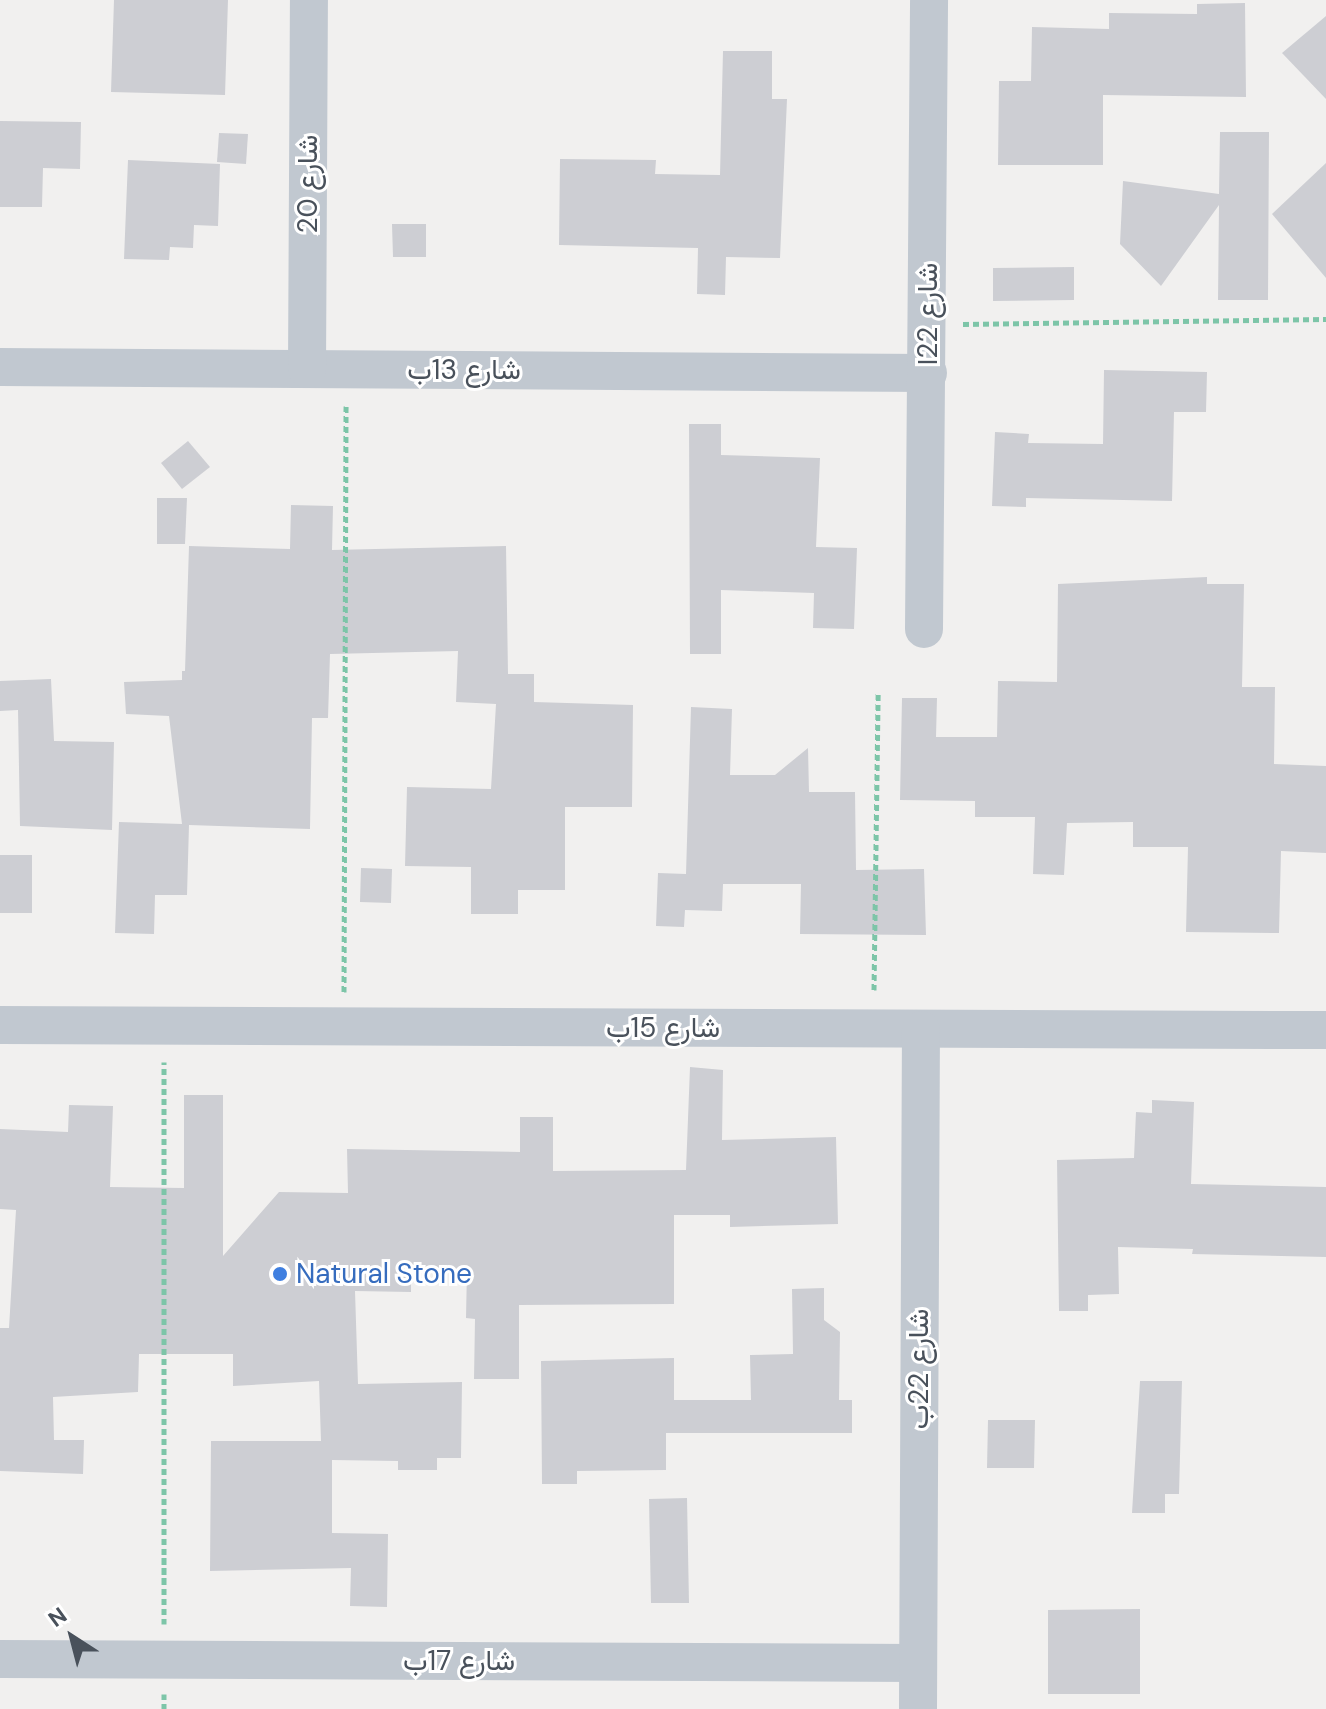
<!DOCTYPE html>
<meta charset="utf-8">
<style>
body{margin:0}
#map{position:relative;width:1326px;height:1709px;overflow:hidden;background:#f1f0ef;font-family:"DM Sans",Vazirmatn,sans-serif}
div>[style]{position:absolute}
[style*='--x']{left:calc(var(--x)*1px);top:calc(var(--y)*1px);width:calc(var(--w)*1px);rotate:calc(var(--a)*1deg)}
.building>*{inset:0;background:#cdced3}
.path>*{height:5px;margin-top:-2.5px;transform-origin:0;background:repeating-linear-gradient(90deg,#7dc5a8 0 6px,transparent 0 10px)}
.minor>*{height:38px;margin:-19px;padding:0 19px;transform-origin:19px;border-radius:19px;background:#c1c8d0}
.dots>*{width:22px;height:22px;translate:-50% -50%;box-sizing:border-box;border:4px solid #fff;border-radius:50%}
span{translate:-50% -50%;white-space:nowrap;text-align:center;line-height:1.15;-webkit-text-stroke:6px #fff;paint-order:stroke}
.street-label{font-size:28px;color:#49515b}
.shop-label{font-size:28px;color:#366cbe}
.left{translate:0 -50%;text-align:left}
.north{position:absolute;left:32px;top:1597px;width:80px;height:80px;-webkit-text-stroke:6px #fff;paint-order:stroke;rotate:324deg;font-size:22px;font-weight:700;line-height:32px;text-align:center;color:#49515b}
.north::after{content:'';display:block;margin:auto;width:28px;height:36px;background:#49515b;clip-path:polygon(50% 0,100% 100%,50% 72%,0 100%)}
</style>
<div id="map">
<div class="building">
<div style="clip-path:polygon(114px 0,228px 0,225px 95px,111px 92px)"></div>
<div style="clip-path:polygon(1245px 3px,1246px 97px,1103px 95px,1103px 165px,998px 165px,999px 81px,1031px 81px,1032px 27px,1109px 29px,1109px 13px,1197px 14px,1197px 4px)"></div>
<div style="clip-path:polygon(1326px 16px,1326px 99px,1282px 53px)"></div>
<div style="clip-path:polygon(723px 51px,772px 51px,772px 99px,787px 99px,780px 258px,726px 257px,725px 295px,697px 294px,698px 248px,559px 245px,560px 159px,656px 160px,655px 174px,720px 175px)"></div>
<div style="clip-path:polygon(0 121px,81px 122px,80px 169px,43px 168px,42px 207px,0 207px)"></div>
<div style="clip-path:polygon(1220px 132px,1269px 132px,1268px 300px,1218px 300px,1219px 205px,1161px 286px,1120px 244px,1123px 181px,1219px 194px)"></div>
<div style="clip-path:polygon(219px 133px,248px 134px,246px 164px,217px 162px)"></div>
<div style="clip-path:polygon(128px 160px,220px 164px,218px 226px,194px 225px,193px 248px,170px 247px,169px 260px,124px 259px)"></div>
<div style="clip-path:polygon(1326px 163px,1326px 278px,1272px 214px)"></div>
<div style="clip-path:polygon(392px 224px,426px 224px,426px 257px,393px 257px)"></div>
<div style="clip-path:polygon(1074px 267px,1074px 300px,993px 301px,993px 268px)"></div>
<div style="clip-path:polygon(1104px 370px,1207px 372px,1206px 412px,1174px 412px,1172px 501px,1026px 498px,1026px 507px,992px 506px,995px 432px,1029px 434px,1028px 443px,1103px 444px)"></div>
<div style="clip-path:polygon(689px 424px,721px 424px,721px 455px,820px 458px,816px 547px,857px 548px,854px 629px,813px 628px,814px 593px,721px 590px,721px 654px,690px 654px)"></div>
<div style="clip-path:polygon(188px 441px,210px 467px,182px 489px,161px 463px)"></div>
<div style="clip-path:polygon(157px 498px,187px 498px,185px 544px,157px 544px)"></div>
<div style="clip-path:polygon(291px 505px,333px 506px,332px 550px,506px 546px,508px 674px,534px 674px,534px 702px,633px 705px,632px 807px,565px 807px,565px 890px,518px 890px,518px 914px,471px 914px,471px 867px,405px 866px,407px 787px,491px 789px,496px 704px,456px 702px,458px 651px,330px 654px,328px 718px,312px 718px,310px 829px,189px 825px,187px 895px,155px 895px,154px 934px,115px 933px,119px 822px,182px 824px,169px 716px,126px 714px,124px 682px,182px 680px,182px 671px,185px 671px,189px 546px,290px 549px)"></div>
<div style="clip-path:polygon(1207px 577px,1207px 584px,1244px 584px,1242px 687px,1275px 687px,1274px 764px,1326px 766px,1326px 853px,1281px 851px,1279px 933px,1186px 932px,1188px 847px,1133px 847px,1133px 822px,1067px 823px,1064px 875px,1033px 874px,1035px 817px,975px 817px,975px 801px,900px 800px,902px 698px,937px 698px,936px 737px,997px 737px,998px 681px,1057px 682px,1058px 584px)"></div>
<div style="clip-path:polygon(51px 679px,54px 741px,114px 742px,112px 830px,20px 826px,18px 710px,0 711px,0 681px)"></div>
<div style="clip-path:polygon(691px 707px,732px 709px,730px 775px,775px 775px,808px 748px,809px 792px,855px 792px,856px 870px,924px 869px,926px 935px,800px 934px,801px 884px,723px 884px,722px 911px,685px 910px,684px 927px,656px 926px,658px 873px,686px 874px)"></div>
<div style="clip-path:polygon(0 855px,32px 855px,32px 913px,0 913px)"></div>
<div style="clip-path:polygon(361px 868px,392px 869px,391px 903px,360px 902px)"></div>
<div style="clip-path:polygon(690px 1067px,723px 1070px,722px 1140px,836px 1137px,838px 1224px,730px 1227px,730px 1215px,674px 1215px,674px 1304px,519px 1305px,519px 1379px,474px 1379px,475px 1319px,466px 1318px,467px 1269px,411px 1268px,411px 1292px,355px 1291px,358px 1384px,462px 1382px,461px 1458px,437px 1458px,437px 1470px,398px 1470px,398px 1461px,332px 1460px,332px 1533px,388px 1534px,387px 1607px,350px 1606px,351px 1568px,210px 1571px,211px 1441px,321px 1441px,319px 1381px,233px 1386px,233px 1354px,139px 1354px,138px 1392px,53px 1397px,54px 1440px,84px 1440px,83px 1474px,0 1471px,0 1328px,9px 1328px,16px 1210px,0 1209px,0 1129px,68px 1132px,69px 1105px,113px 1106px,110px 1187px,184px 1188px,184px 1095px,223px 1095px,223px 1256px,279px 1192px,348px 1193px,347px 1149px,520px 1152px,520px 1117px,553px 1117px,553px 1171px,686px 1170px)"></div>
<div style="clip-path:polygon(1152px 1100px,1194px 1102px,1191px 1184px,1326px 1187px,1326px 1257px,1192px 1254px,1193px 1249px,1118px 1247px,1119px 1294px,1088px 1295px,1088px 1311px,1059px 1311px,1057px 1160px,1134px 1158px,1136px 1112px,1152px 1113px)"></div>
<div style="clip-path:polygon(824px 1288px,824px 1320px,840px 1332px,839px 1400px,852px 1400px,852px 1433px,666px 1433px,666px 1470px,577px 1471px,577px 1484px,542px 1484px,541px 1361px,674px 1358px,674px 1400px,751px 1400px,750px 1355px,793px 1354px,792px 1289px)"></div>
<div style="clip-path:polygon(1140px 1381px,1182px 1381px,1179px 1494px,1165px 1494px,1165px 1513px,1132px 1513px)"></div>
<div style="clip-path:polygon(988px 1420px,1035px 1420px,1034px 1468px,987px 1468px)"></div>
<div style="clip-path:polygon(687px 1498px,689px 1603px,651px 1603px,649px 1499px)"></div>
<div style="clip-path:polygon(1140px 1609px,1140px 1694px,1048px 1694px,1048px 1610px)"></div>
</div>
<div class="path">
<div style="--x:963;--y:324;--w:363;--a:-0.8"></div>
<div style="--x:874;--y:990;--w:299;--a:-89.2"></div>
<div style="--x:344;--y:992;--w:586;--a:-89.8"></div>
<div style="--x:164;--y:1624;--w:562;--a:-90"></div>
<div style="--x:164;--y:1709;--w:15;--a:-90"></div>
</div>
<div class="minor">
<div style="--x:0;--y:367;--w:928;--a:0.37"></div>
<div style="--x:307;--y:369;--w:369;--a:-89.7"></div>
<div style="--x:924;--y:629;--w:629;--a:-89.54"></div>
<div style="--x:0;--y:1025;--w:1326;--a:0.22"></div>
<div style="--x:0;--y:1659;--w:917;--a:0.25"></div>
<div style="--x:918;--y:1709;--w:679;--a:-89.75"></div>
</div>
<div class="dots">
<div style="left:280px;top:1274px;background:#3f7fe0"></div>
</div>
<div class="street-label">
<span style="left:308px;top:184px;rotate:-90deg">شارع 20</span>
<span style="left:928px;top:314px;rotate:-90deg">شارع 22ا</span>
<span style="left:464px;top:370px">شارع 13ب</span>
<span style="left:663px;top:1028px">شارع 15ب</span>
<span style="left:919px;top:1369px;rotate:-90deg">شارع 22ب</span>
<span style="left:459px;top:1661px">شارع 17ب</span>
</div>
<div class="shop-label">
<span class="left" style="left:296px;top:1274px">Natural Stone</span>
</div>
<div class="north">N</div>
</div>
